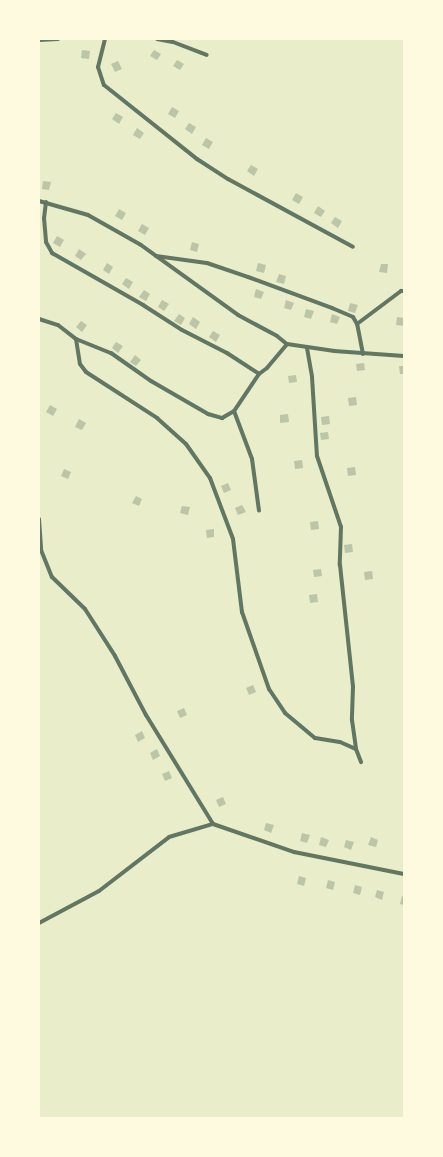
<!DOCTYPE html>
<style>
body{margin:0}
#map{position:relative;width:443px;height:1157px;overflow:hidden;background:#e9edc9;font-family:Rubik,sans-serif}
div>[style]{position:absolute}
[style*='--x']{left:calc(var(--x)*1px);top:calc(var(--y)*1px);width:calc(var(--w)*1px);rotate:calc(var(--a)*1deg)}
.building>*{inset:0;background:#bcc5a7}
.minor>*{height:4px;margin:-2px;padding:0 2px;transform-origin:2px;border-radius:2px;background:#617663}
span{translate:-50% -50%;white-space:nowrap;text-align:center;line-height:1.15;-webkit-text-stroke:4px #fefae0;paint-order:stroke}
.frame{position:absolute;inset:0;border:40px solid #fefae0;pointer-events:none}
</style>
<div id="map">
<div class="building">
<div style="clip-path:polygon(82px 50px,90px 51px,89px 59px,81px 58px)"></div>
<div style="clip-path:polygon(154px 50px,161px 54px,157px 60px,150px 56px)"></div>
<div style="clip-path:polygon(177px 60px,184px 64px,180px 70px,173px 66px)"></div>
<div style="clip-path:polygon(118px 61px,122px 69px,115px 72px,111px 64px)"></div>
<div style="clip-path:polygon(172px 107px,179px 111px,175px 118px,168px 114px)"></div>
<div style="clip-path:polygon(116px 113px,123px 117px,119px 124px,112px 119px)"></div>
<div style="clip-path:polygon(189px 123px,196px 127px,192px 134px,185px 129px)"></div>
<div style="clip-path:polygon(137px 128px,144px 133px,140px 139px,133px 135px)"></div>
<div style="clip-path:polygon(206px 138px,213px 142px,209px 149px,202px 145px)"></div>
<div style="clip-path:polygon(251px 165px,258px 169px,254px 176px,247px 171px)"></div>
<div style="clip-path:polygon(43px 181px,51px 182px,49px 190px,42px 189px)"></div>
<div style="clip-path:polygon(296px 193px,303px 197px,299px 204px,292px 200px)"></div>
<div style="clip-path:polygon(318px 206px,325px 211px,321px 217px,314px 213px)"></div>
<div style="clip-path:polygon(119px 209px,126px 213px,122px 220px,115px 216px)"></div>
<div style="clip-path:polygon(335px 217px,342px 221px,338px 228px,331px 223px)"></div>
<div style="clip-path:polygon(142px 224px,149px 228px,145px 235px,138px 231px)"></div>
<div style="clip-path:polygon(57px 236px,64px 240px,60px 247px,53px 243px)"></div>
<div style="clip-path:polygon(192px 242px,199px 244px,197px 252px,190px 250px)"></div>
<div style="clip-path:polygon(79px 249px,86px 254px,81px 260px,75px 256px)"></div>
<div style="clip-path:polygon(107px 263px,113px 267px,109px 274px,103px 270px)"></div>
<div style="clip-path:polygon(258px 263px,266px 265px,264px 273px,256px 271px)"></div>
<div style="clip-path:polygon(381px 264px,388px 264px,387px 273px,379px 272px)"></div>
<div style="clip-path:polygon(279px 274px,286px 276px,284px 284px,276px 282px)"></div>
<div style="clip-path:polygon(126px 278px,133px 282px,129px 289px,122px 284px)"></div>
<div style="clip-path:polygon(256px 289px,264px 292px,261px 299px,254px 297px)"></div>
<div style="clip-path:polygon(144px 290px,150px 294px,146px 301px,139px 297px)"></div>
<div style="clip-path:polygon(162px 300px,169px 304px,164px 311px,158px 307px)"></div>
<div style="clip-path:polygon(286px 300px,294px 303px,291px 310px,284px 308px)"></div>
<div style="clip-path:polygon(350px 303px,358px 305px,355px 313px,348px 311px)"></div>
<div style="clip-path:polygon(306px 309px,314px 311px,311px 319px,304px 317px)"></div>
<div style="clip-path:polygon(179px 314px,185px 318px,181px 325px,174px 321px)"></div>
<div style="clip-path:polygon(332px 314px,340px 317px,337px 324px,330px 322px)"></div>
<div style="clip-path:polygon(193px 317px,200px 322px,196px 329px,189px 324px)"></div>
<div style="clip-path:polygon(397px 317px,404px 318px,404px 326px,396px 325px)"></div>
<div style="clip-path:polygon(81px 321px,87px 325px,82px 332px,76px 327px)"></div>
<div style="clip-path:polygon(213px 331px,220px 335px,216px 342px,209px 337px)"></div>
<div style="clip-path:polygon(116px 342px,123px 346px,118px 353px,112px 348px)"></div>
<div style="clip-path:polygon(135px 355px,141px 360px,136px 366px,130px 362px)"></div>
<div style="clip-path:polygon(364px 363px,365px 370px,357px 371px,356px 364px)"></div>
<div style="clip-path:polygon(399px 366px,404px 366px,404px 374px,400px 374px)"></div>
<div style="clip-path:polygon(296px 375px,297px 382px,289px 383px,288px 376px)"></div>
<div style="clip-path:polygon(356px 397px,357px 405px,349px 406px,348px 398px)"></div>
<div style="clip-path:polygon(50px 405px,57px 409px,53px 416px,46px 412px)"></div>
<div style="clip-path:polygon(288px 414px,289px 422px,280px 423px,280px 415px)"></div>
<div style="clip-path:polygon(329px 416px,330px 424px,322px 425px,321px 417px)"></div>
<div style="clip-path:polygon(79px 419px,86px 423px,82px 430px,75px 427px)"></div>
<div style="clip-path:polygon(328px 432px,329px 439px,321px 440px,320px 433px)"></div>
<div style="clip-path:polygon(302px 460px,303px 468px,295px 469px,294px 461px)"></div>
<div style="clip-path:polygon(355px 467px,356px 475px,348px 476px,347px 468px)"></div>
<div style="clip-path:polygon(64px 469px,71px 472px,68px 479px,61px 476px)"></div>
<div style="clip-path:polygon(228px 483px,231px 490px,224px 493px,221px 486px)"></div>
<div style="clip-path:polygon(136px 496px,142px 499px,139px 506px,132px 503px)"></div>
<div style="clip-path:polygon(242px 505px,246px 512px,238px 515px,235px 508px)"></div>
<div style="clip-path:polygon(182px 506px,190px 507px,188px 515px,180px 513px)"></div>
<div style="clip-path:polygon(318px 521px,319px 529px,311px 530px,310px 522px)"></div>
<div style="clip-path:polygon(214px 529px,214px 537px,207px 538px,206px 530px)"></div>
<div style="clip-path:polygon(352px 544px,353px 552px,345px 553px,344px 545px)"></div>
<div style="clip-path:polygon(321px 569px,322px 576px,314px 577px,313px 570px)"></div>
<div style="clip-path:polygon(372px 571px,373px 579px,365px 580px,364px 572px)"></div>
<div style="clip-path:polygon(317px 594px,318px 602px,310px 603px,309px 595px)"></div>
<div style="clip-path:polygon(253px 685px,256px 692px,249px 695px,246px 688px)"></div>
<div style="clip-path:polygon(184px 708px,187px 715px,180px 718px,177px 711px)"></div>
<div style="clip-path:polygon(142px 731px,145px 738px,138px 742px,135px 735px)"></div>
<div style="clip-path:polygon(157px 749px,160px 756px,153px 760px,150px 753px)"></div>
<div style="clip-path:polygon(169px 771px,172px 778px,165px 781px,162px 774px)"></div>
<div style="clip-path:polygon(223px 797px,226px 804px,219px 807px,216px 800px)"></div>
<div style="clip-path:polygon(266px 823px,274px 825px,271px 833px,264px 830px)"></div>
<div style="clip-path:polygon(302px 833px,310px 835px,307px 843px,300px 841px)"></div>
<div style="clip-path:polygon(321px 837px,329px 840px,326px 847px,319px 845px)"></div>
<div style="clip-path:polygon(371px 837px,378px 840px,376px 847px,368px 845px)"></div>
<div style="clip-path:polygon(346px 840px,354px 842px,351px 850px,344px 847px)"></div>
<div style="clip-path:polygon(299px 876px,306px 878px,304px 886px,297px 884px)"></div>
<div style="clip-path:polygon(328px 880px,335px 882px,333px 890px,326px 888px)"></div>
<div style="clip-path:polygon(355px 885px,362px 887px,360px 895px,353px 893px)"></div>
<div style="clip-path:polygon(377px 890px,384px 892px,382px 900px,375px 897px)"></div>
<div style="clip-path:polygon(402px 896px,404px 897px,404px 905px,400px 904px)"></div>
</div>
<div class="minor">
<div style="--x:105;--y:39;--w:29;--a:104"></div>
<div style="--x:98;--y:67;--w:19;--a:72"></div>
<div style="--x:104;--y:85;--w:119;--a:38.5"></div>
<div style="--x:197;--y:159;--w:37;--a:33"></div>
<div style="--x:228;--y:179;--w:142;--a:28.5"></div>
<div style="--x:157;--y:39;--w:16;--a:11"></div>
<div style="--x:173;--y:42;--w:36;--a:21"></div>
<div style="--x:39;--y:40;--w:19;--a:-3"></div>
<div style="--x:39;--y:201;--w:51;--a:15.9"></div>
<div style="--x:88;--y:215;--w:61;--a:29.5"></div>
<div style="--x:141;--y:245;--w:120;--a:35.8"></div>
<div style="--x:238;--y:315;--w:44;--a:28.3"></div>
<div style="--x:277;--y:336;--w:13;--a:39"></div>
<div style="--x:287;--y:344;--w:48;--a:8.5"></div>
<div style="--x:334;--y:351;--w:70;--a:4.1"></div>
<div style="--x:46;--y:202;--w:16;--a:97"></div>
<div style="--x:44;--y:218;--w:24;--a:85"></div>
<div style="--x:46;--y:242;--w:13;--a:61"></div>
<div style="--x:52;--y:253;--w:105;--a:29.7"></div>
<div style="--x:143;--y:305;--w:46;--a:32.7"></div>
<div style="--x:182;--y:330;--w:51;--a:27.1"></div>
<div style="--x:227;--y:353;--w:38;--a:33"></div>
<div style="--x:259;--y:374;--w:45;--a:124"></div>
<div style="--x:234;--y:411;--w:51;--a:69.4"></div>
<div style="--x:252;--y:459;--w:52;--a:82.3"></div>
<div style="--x:156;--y:256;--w:51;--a:7.8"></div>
<div style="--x:207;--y:263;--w:43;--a:18.9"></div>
<div style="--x:248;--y:277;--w:90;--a:20.3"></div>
<div style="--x:332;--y:308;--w:23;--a:23"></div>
<div style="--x:353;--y:317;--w:8;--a:60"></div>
<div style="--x:39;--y:319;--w:20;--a:18"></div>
<div style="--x:58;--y:325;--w:23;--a:38"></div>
<div style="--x:76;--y:339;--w:38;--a:22"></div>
<div style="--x:111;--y:353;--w:49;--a:35"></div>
<div style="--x:151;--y:381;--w:66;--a:30.1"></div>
<div style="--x:208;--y:414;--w:15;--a:16"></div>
<div style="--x:222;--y:418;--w:14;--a:-30"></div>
<div style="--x:76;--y:339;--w:25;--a:81"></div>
<div style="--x:80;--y:364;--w:10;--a:53"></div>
<div style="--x:86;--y:372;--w:85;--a:32.9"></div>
<div style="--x:157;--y:418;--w:39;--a:42"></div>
<div style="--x:186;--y:444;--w:42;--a:54.8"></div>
<div style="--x:210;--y:478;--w:65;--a:69.3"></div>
<div style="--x:233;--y:539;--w:74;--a:83"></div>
<div style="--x:242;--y:612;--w:82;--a:70.7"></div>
<div style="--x:269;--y:689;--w:29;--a:56"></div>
<div style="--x:285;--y:713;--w:39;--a:40"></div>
<div style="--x:315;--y:738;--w:25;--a:9"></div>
<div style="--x:340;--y:742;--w:17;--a:24"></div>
<div style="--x:307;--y:348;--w:29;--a:80"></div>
<div style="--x:312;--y:377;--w:79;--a:86.4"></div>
<div style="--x:317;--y:456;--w:75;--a:71.3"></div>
<div style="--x:341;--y:527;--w:38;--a:92"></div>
<div style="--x:340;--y:565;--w:123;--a:83.9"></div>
<div style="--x:353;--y:687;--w:33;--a:92"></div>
<div style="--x:352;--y:720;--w:29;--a:82"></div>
<div style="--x:356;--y:749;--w:14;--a:69"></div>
<div style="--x:363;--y:354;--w:31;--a:-101"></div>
<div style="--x:357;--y:324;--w:55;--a:-36.9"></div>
<div style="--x:401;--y:291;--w:3;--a:0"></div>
<div style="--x:259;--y:374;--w:10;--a:-37"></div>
<div style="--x:267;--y:368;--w:31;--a:-50"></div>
<div style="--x:39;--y:519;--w:31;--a:86"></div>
<div style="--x:41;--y:550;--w:29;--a:68"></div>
<div style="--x:52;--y:577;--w:46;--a:44.1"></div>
<div style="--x:85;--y:609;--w:56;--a:57.4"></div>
<div style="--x:115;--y:656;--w:67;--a:62.3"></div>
<div style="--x:146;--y:715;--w:128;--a:58.4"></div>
<div style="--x:213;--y:824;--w:86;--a:19.1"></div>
<div style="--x:294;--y:852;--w:112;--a:11.3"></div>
<div style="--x:39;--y:923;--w:68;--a:-28.1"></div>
<div style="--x:99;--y:891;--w:88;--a:-37.6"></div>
<div style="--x:169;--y:837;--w:46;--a:-16.5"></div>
</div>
<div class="frame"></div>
</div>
